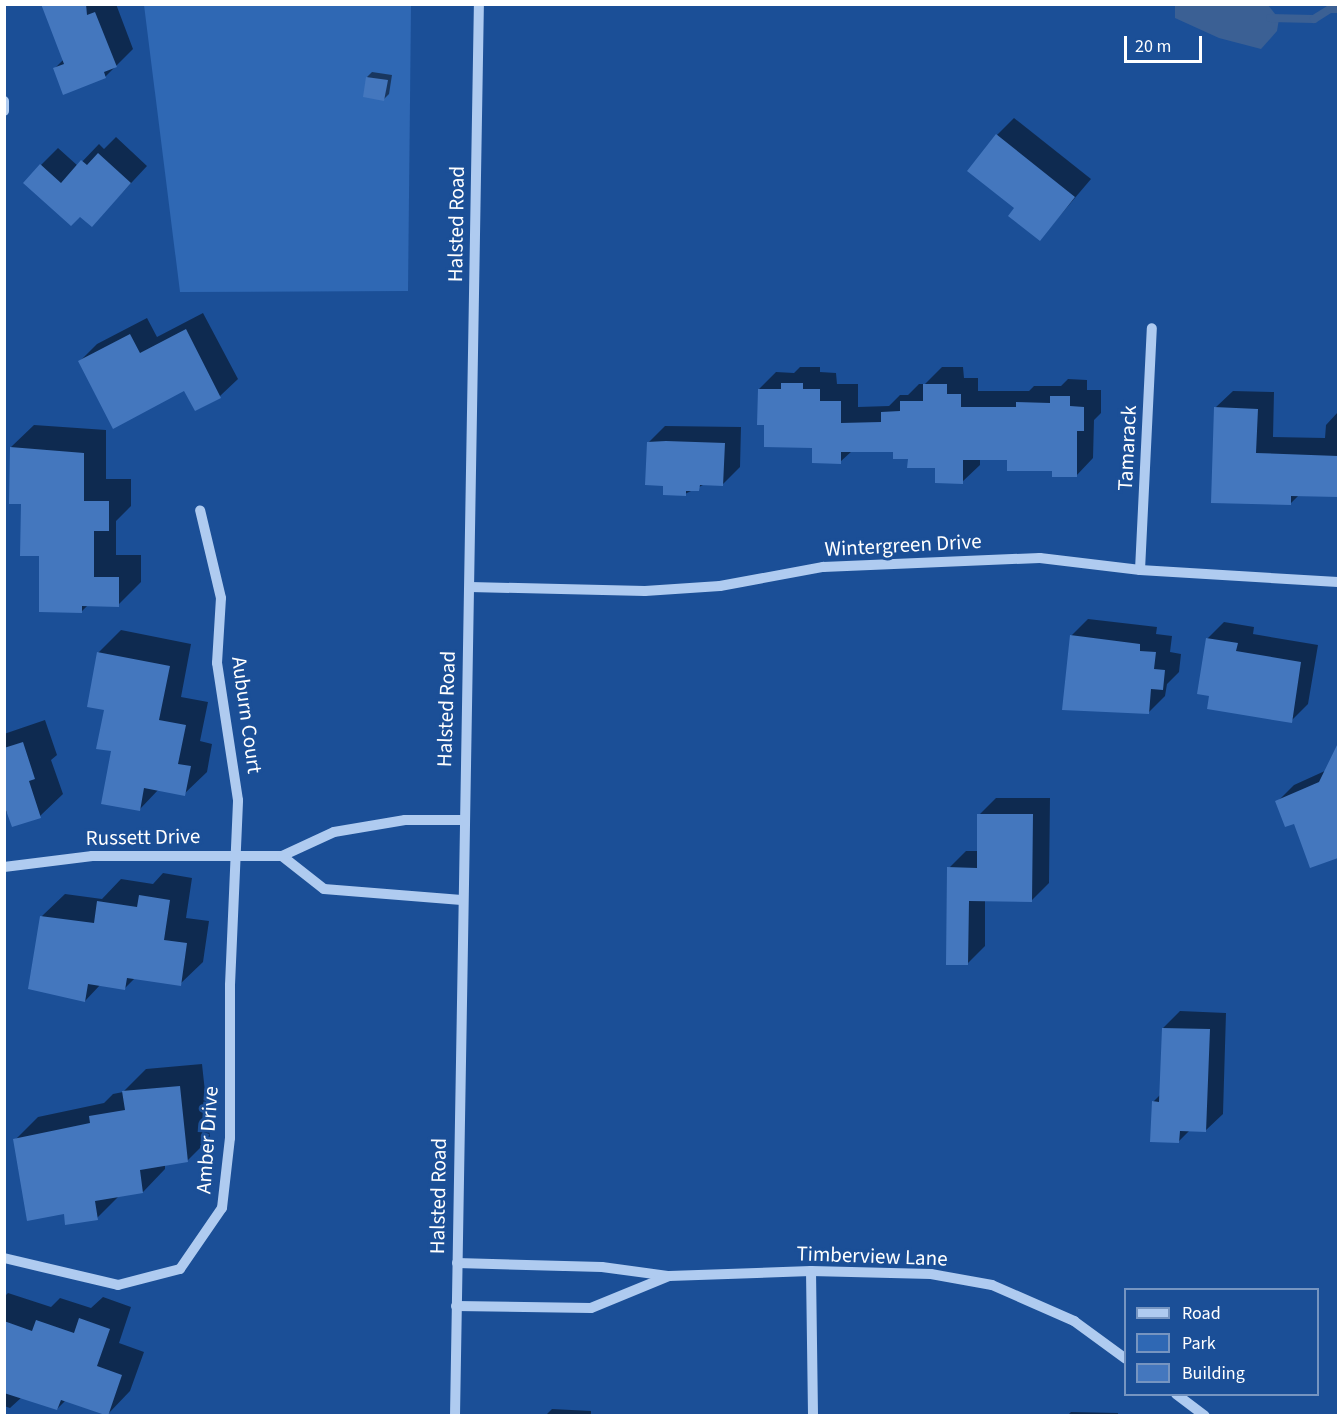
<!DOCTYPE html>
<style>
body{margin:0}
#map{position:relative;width:1343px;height:1420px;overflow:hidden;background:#1b4f97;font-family:"Source Sans 3",sans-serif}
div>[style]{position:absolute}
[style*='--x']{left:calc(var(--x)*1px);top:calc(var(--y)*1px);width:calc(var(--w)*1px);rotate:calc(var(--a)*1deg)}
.green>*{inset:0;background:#2f68b4}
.water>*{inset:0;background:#3b6094}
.shadow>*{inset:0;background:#0007}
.stream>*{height:8px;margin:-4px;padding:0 4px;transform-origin:4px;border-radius:4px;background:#3b6094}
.building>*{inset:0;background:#4477be}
.minor>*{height:10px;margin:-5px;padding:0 5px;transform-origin:5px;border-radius:5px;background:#afcbf0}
span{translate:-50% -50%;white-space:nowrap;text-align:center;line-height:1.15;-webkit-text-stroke:6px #1b4f97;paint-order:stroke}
.street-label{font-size:21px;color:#fff}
.frame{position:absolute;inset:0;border:6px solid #fff;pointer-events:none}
.legend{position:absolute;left:1124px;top:1288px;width:195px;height:108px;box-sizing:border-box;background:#1b4f97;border:2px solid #7695c1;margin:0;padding:8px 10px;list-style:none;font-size:18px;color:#fff}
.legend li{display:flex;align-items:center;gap:12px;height:30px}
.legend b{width:30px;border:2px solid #7695c1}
.scale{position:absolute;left:1124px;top:36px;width:78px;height:27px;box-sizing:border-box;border:3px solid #fff;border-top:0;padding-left:8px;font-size:18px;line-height:21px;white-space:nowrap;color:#fff;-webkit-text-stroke:4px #1b4f97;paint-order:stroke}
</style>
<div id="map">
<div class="green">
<div style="clip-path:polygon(144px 5px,411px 5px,408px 291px,180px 292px)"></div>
</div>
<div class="water">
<div style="clip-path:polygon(1175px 5px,1268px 5px,1279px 19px,1277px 31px,1261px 49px,1219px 38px,1175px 18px)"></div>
</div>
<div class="shadow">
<div style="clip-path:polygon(90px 4px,116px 4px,133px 49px,105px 77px,55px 68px,64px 59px,69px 13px)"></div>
<div style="clip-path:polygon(372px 72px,392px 75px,389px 94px,384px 99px,367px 77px)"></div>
<div style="clip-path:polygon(1014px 118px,1091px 179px,1040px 239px,1016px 208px,997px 135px)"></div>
<div style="clip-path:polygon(116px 137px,147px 166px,92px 225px,41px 165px,58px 148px,78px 166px,99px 144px,104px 149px)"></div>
<div style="clip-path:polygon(4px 191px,6px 229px,4px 230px)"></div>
<div style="clip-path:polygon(203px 313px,238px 379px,220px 396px,195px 409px,184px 389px,80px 361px,97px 344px,147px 318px,157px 337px)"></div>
<div style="clip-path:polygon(800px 367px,820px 367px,820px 372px,836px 373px,837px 384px,858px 384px,858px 407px,889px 406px,900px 395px,908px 395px,919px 384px,925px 384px,942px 367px,963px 367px,964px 378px,978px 378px,978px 391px,1029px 391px,1034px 386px,1061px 386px,1068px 379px,1087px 380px,1087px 390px,1101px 390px,1101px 413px,1094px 420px,1093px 458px,1076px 476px,1009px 459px,980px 459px,980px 465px,962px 482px,937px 466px,894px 450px,852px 451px,840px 462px,765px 424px,759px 389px,776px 372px,794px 373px)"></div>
<div style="clip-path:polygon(1233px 391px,1274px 392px,1273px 437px,1325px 438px,1326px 425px,1338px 412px,1338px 496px,1299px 495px,1290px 504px,1215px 408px)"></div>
<div style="clip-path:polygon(34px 425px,106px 430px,106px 479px,131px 479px,131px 506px,116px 521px,116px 555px,141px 555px,141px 582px,118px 605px,88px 605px,82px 611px,40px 554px,22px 503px,11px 447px)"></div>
<div style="clip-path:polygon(665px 426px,741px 427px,740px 467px,722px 485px,705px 484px,685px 494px,648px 443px)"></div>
<div style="clip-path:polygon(1088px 619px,1157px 627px,1156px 634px,1172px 636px,1170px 652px,1181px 654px,1179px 672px,1167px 684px,1165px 696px,1148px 713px,1071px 636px)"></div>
<div style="clip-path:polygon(1224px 622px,1254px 627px,1253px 634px,1318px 645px,1308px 704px,1291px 721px,1210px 694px,1207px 639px)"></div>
<div style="clip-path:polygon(121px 630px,191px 644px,181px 697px,208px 702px,200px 741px,212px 744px,207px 772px,184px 794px,159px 789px,140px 809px,112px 750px,98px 653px)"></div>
<div style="clip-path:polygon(45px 720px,57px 755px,51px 760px,63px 794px,40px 816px,4px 812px,4px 734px)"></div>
<div style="clip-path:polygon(1338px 746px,1338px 856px,1311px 866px,1294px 822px,1277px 802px,1294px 785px,1327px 770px)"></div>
<div style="clip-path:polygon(996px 798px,1050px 798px,1049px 883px,1032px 900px,985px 899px,985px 946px,968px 963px,949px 868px,966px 851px,979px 851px,979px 815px)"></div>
<div style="clip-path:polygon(163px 873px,192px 878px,186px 918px,209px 921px,203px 962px,180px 984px,136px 977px,125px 988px,101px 984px,85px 1001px,42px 916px,65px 894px,102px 899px,121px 879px,153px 884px)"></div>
<div style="clip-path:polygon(1180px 1011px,1226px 1013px,1223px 1114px,1205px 1131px,1190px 1130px,1179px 1141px,1153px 1102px,1161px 1094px,1163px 1028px)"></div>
<div style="clip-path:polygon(202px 1064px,210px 1138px,187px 1161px,165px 1164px,165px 1169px,143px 1192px,120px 1195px,97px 1218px,65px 1213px,15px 1140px,38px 1117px,104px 1103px,113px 1094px,123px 1092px,146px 1069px)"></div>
<div style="clip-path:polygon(8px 1293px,51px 1307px,60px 1298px,91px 1308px,103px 1297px,131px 1307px,119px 1343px,144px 1352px,130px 1391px,108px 1414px,66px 1400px,57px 1409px,22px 1397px,10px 1408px,4px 1406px,4px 1297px)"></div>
<div style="clip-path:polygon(552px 1409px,591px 1411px,591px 1416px,545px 1416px)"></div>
<div style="clip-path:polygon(1071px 1412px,1118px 1413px,1118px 1416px,1067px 1416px)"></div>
</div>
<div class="stream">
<div style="--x:1270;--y:18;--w:44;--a:1.3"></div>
<div style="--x:1314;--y:19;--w:19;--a:-32"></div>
<div style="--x:1330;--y:9;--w:8;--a:0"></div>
</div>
<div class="building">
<div style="clip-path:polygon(41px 4px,86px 4px,87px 15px,95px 12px,117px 67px,104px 72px,106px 78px,63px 95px,53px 68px,64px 64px)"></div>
<div style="clip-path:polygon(366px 77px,388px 80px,384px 101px,363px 97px)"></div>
<div style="clip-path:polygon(996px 134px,1075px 197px,1040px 241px,1008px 216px,1014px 208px,967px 171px)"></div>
<div style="clip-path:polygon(98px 153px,131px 183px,92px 227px,80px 217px,71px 226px,23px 183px,40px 164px,61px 183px,81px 160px,87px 165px)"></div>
<div style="clip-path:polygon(186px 329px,221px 398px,195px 411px,184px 391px,113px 429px,78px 361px,130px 334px,140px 353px)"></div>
<div style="clip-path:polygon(781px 383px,803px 383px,803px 389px,820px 389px,820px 401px,841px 401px,841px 423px,881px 422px,881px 412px,900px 411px,900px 401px,923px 401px,923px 384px,947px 384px,947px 394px,961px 394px,961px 407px,1016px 407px,1016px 402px,1050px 403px,1050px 396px,1070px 396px,1070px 406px,1084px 407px,1084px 431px,1077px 431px,1077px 477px,1052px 477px,1052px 471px,1007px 471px,1007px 460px,963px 460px,963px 484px,935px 483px,935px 468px,907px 468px,908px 459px,893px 459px,893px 452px,841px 452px,841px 464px,812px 463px,812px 448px,764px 447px,764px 425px,757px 425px,758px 389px,781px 389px)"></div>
<div style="clip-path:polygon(1214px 407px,1258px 409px,1256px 453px,1338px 456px,1338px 497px,1291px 496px,1291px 505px,1211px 503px)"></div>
<div style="clip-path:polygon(666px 441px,725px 443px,723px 486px,700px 485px,699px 491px,686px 491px,686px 496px,663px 495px,663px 486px,645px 485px,647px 442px)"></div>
<div style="clip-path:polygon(10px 447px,84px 453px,84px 501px,109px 501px,109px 531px,94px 531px,94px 577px,119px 577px,119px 607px,82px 606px,82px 613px,39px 612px,39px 556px,20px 556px,21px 504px,9px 504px)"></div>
<div style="clip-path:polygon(1070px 635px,1140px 644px,1140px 651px,1156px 652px,1154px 669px,1165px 670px,1163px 690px,1151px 689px,1149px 714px,1062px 710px)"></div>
<div style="clip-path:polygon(1206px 638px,1238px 643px,1236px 651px,1301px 662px,1292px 723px,1207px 709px,1209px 696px,1197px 694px)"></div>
<div style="clip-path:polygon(97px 652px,170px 666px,159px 720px,186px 725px,178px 764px,191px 766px,185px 796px,144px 788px,140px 811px,101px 804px,111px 751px,96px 749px,104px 710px,87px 707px)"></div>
<div style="clip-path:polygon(23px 742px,35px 779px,29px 781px,41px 818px,12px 827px,4px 805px,4px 748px)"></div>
<div style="clip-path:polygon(1338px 743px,1338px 858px,1310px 868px,1294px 824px,1285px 827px,1275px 801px,1319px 782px)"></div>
<div style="clip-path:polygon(977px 814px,1033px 814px,1032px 902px,969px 901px,968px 965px,946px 965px,947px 867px,977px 868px)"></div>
<div style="clip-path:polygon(139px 895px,170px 900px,164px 940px,187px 943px,181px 986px,127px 978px,125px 990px,88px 984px,85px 1002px,28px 989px,40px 916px,94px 923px,97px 901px,137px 907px)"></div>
<div style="clip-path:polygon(1162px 1028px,1210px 1029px,1206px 1132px,1180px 1131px,1179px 1143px,1150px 1142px,1152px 1101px,1159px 1102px)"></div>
<div style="clip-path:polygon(180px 1086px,188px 1162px,140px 1170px,143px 1193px,95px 1201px,98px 1220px,65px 1225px,64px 1214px,27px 1221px,13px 1139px,90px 1123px,89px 1116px,125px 1110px,122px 1091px)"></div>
<div style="clip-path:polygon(79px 1318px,110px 1329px,97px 1366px,122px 1375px,108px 1416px,61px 1400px,57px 1410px,4px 1393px,4px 1321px,32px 1331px,36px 1320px,74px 1333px)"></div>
</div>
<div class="minor">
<div style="--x:4;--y:101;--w:10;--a:90"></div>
<div style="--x:1140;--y:570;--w:242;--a:-87.2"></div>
<div style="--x:470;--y:587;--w:175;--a:1.3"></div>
<div style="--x:645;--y:591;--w:75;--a:-3.8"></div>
<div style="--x:720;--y:586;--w:105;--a:-10.5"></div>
<div style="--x:823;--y:567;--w:217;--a:-2.4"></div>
<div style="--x:1040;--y:558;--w:101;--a:6.8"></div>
<div style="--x:1140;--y:570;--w:198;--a:3.5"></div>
<div style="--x:282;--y:856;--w:53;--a:38.2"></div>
<div style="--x:324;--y:889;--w:138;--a:4.6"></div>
<div style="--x:4;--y:867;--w:89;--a:-7.1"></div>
<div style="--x:92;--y:856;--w:190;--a:0"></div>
<div style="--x:282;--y:856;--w:57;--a:-24.8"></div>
<div style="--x:334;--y:832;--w:72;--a:-9.6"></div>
<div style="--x:405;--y:820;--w:58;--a:0"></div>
<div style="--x:4;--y:1258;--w:117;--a:13.3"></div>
<div style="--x:118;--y:1285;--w:64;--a:-14.5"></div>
<div style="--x:180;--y:1269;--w:74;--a:-55.5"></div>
<div style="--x:222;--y:1208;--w:70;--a:-83.5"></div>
<div style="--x:230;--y:1138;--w:153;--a:-90"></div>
<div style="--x:230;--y:985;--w:185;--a:-87.5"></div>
<div style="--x:238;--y:800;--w:139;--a:-98.7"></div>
<div style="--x:217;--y:663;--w:65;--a:-86.5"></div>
<div style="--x:221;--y:598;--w:90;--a:-103.4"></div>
<div style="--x:457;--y:1263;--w:145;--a:1.6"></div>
<div style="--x:602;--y:1267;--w:68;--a:7.7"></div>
<div style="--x:669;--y:1276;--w:142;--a:-2"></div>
<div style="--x:811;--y:1271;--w:120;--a:1.4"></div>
<div style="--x:931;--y:1274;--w:62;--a:10.2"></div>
<div style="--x:992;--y:1285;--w:90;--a:23.7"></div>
<div style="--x:1074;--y:1321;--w:64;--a:36.2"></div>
<div style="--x:811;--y:1271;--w:145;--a:89.2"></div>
<div style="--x:456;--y:1306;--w:135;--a:0.8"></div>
<div style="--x:591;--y:1308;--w:84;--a:-22.3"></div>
<div style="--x:1176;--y:1394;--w:36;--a:37"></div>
<div style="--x:455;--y:1416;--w:1412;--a:-89.03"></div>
</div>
<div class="street-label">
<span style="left:456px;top:224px;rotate:-89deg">Halsted Road</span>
<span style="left:1127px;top:448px;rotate:-87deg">Tamarack</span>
<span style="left:903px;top:545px;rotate:-3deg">Wintergreen Drive</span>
<span style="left:446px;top:709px;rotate:-88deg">Halsted Road</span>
<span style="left:247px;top:715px;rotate:82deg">Auburn Court</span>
<span style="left:143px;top:837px;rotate:-1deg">Russett Drive</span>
<span style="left:207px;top:1140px;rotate:-86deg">Amber Drive</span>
<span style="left:438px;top:1196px;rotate:-89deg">Halsted Road</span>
<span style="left:872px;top:1256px;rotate:2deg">Timberview Lane</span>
</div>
<div class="frame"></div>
<ul class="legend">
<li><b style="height:8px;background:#afcbf0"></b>Road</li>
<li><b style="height:16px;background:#2f68b4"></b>Park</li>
<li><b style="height:16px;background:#4477be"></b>Building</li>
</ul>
<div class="scale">20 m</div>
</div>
